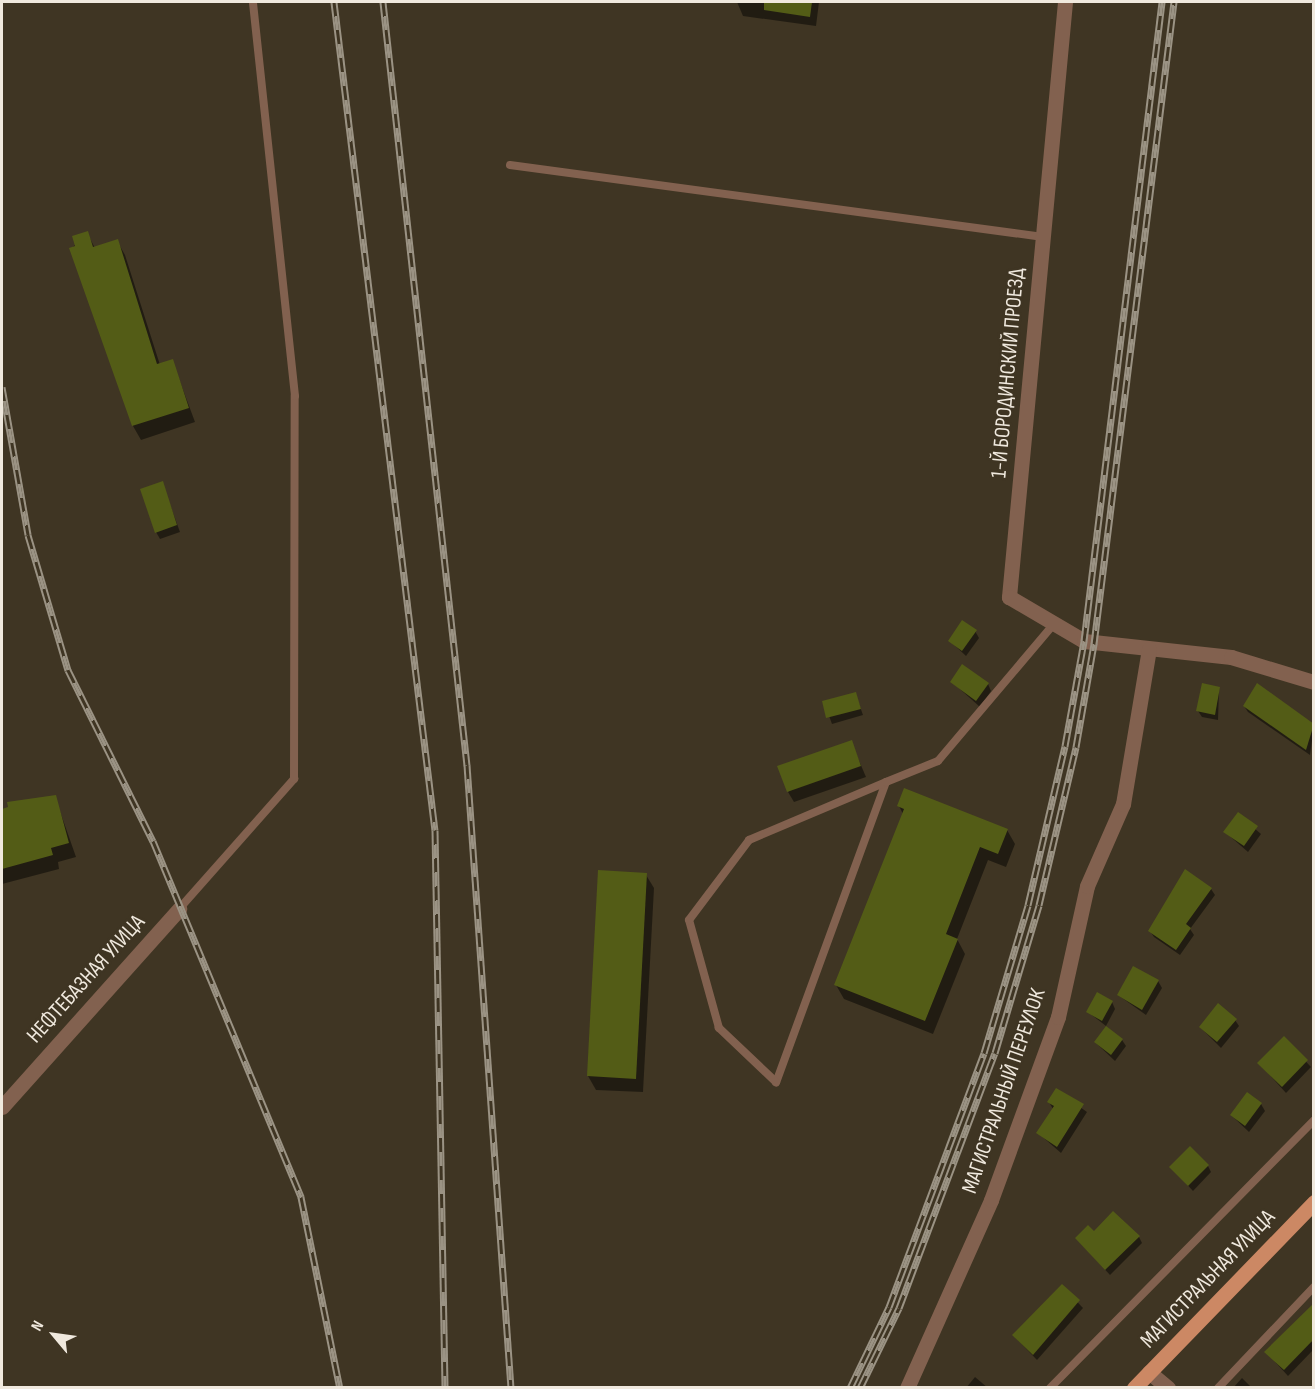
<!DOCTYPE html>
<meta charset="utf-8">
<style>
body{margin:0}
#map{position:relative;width:1315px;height:1389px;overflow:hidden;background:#3f3523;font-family:"Sofia Sans Condensed",sans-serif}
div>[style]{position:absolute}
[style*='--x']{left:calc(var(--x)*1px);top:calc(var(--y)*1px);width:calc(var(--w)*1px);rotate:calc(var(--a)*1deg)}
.shadow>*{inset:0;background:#0007}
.building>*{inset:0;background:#535c16}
.service>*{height:8px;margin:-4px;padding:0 4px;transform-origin:4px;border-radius:4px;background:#82614f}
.minor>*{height:15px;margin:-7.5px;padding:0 7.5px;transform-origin:7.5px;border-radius:7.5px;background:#82614f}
.primary>*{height:15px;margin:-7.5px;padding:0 7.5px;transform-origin:7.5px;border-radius:7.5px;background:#cc8864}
.rail>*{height:7px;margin-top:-3.5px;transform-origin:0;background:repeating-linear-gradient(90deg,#3f3523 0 14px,#9b9384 0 28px);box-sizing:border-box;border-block:2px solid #9b9384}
span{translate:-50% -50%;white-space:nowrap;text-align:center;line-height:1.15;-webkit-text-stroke:5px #3f3523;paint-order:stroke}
.street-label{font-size:22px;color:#f0e9de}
.frame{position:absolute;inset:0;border:3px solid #f0e9de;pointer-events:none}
.north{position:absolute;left:24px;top:1305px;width:60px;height:60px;-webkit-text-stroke:4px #3f3523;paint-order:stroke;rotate:299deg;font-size:16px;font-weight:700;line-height:24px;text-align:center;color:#f0e9de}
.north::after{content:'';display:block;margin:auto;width:21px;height:27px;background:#f0e9de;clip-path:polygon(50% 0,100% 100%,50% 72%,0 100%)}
</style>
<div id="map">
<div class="shadow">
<div style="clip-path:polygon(737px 2px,819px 2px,816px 26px,743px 16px)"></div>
<div style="clip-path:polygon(87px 233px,95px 248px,117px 241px,125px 255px,160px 365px,172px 360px,195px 422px,141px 440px,133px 426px,71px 249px)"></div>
<div style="clip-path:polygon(162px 483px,180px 532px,160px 539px,156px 532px)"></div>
<div style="clip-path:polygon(975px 631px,979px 638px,966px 656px,950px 641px)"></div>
<div style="clip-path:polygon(952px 682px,988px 684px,991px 691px,980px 707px)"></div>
<div style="clip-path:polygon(1257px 685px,1314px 726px,1310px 755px,1248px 712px,1244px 706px)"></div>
<div style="clip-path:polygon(1219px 688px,1218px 720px,1202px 717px,1198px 711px)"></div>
<div style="clip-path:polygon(855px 693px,863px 715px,832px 724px,824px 702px)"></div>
<div style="clip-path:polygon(851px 742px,866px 777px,794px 802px,788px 792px)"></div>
<div style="clip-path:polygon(55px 797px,76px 857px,58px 862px,59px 869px,2px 884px,2px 811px)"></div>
<div style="clip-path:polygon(899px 806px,1007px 830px,1015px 844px,1006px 867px,988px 860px,957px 939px,965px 954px,933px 1034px,844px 999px,836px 985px,903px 814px)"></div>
<div style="clip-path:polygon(1238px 814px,1261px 834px,1248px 852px,1225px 832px)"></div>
<div style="clip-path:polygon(646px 875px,654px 888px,643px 1092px,596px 1090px,588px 1076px)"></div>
<div style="clip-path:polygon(1211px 889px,1215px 895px,1190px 929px,1194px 935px,1180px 955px,1154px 937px,1150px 931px)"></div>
<div style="clip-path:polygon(1158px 981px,1162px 988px,1146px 1015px,1118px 995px)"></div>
<div style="clip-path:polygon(1112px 1002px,1115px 1009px,1106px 1026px,1088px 1012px)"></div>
<div style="clip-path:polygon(1235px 1020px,1239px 1026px,1221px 1048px,1200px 1027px)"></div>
<div style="clip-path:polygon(1284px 1038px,1311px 1067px,1286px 1093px,1259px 1063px)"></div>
<div style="clip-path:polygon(1122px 1040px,1126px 1046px,1115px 1061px,1096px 1043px)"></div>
<div style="clip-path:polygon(1056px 1090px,1087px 1112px,1061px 1153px,1038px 1133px,1053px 1109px,1049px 1102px)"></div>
<div style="clip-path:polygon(1261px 1104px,1265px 1111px,1249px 1132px,1231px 1115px)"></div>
<div style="clip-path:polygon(1208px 1166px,1211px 1172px,1193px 1191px,1171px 1167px)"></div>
<div style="clip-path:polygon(1139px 1237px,1142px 1243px,1110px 1275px,1077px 1239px)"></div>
<div style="clip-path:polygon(1062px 1286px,1083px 1308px,1037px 1360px,1014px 1336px)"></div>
<div style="clip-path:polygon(1311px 1340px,1314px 1349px,1288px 1376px,1266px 1352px)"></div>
<div style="clip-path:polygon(975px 1377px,988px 1388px,966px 1388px)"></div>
<div style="clip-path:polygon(1242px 1378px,1252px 1388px,1233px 1388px)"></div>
</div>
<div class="building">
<div style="clip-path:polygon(764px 2px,812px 2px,810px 17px,764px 10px)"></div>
<div style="clip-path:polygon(88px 231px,93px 247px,118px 239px,157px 364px,173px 359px,189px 408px,132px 426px,69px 248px,75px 246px,72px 236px)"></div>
<div style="clip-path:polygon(163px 481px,177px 525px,155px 533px,140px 489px)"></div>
<div style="clip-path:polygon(962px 620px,977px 630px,962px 651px,948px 641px)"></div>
<div style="clip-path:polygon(962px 664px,989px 683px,976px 701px,950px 682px)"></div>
<div style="clip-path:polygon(1202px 683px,1220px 687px,1215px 715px,1196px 711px)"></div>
<div style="clip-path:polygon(1257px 683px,1314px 724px,1306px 750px,1243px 706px)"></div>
<div style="clip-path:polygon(856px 692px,861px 709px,826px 718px,822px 701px)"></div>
<div style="clip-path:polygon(852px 740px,861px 766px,787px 792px,777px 766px)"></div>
<div style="clip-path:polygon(904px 788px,1008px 829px,998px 854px,980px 847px,946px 934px,958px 939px,925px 1021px,834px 985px,904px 809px,897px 806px)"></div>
<div style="clip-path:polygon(56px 795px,69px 843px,51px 848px,53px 855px,2px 869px,2px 809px,8px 807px,7px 802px)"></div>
<div style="clip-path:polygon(1238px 812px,1258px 826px,1244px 846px,1223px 832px)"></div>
<div style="clip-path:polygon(1185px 869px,1212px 888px,1186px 924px,1191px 928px,1176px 950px,1148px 931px)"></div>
<div style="clip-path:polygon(598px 870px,647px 873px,636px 1079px,587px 1076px)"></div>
<div style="clip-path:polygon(1133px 966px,1159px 980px,1142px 1010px,1117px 995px)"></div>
<div style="clip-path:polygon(1097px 992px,1113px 1001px,1102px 1021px,1086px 1012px)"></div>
<div style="clip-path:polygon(1218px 1003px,1237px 1019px,1217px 1042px,1199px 1027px)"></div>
<div style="clip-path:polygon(1106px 1026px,1123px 1039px,1111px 1055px,1094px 1042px)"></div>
<div style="clip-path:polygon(1284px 1036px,1308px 1060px,1282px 1087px,1257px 1063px)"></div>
<div style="clip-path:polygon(1056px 1088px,1084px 1104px,1057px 1147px,1036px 1133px,1054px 1106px,1047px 1102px)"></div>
<div style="clip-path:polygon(1247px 1092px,1262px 1103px,1245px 1126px,1230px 1115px)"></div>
<div style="clip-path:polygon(1190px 1146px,1209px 1165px,1188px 1186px,1169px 1167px)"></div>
<div style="clip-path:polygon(1113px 1211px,1140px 1236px,1105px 1270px,1075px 1238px,1088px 1225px,1094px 1231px)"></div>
<div style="clip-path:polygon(1062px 1284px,1080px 1300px,1033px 1355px,1012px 1335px)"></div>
<div style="clip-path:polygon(1314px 1303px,1314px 1339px,1284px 1370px,1264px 1352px)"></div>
</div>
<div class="service">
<div style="--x:510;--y:165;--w:538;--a:7.69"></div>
<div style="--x:886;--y:782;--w:320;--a:110.1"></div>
<div style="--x:776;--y:1082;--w:79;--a:-136.5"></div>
<div style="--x:719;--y:1028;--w:112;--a:-105.5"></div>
<div style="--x:689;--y:920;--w:100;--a:-53.1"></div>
<div style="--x:749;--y:840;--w:149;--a:-22.9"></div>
<div style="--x:886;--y:782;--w:56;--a:-22"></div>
<div style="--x:938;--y:761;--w:177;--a:-49.8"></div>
<div style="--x:179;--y:909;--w:174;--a:-48.5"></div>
<div style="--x:294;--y:779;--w:383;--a:-89.9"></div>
<div style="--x:295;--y:396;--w:396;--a:-96.1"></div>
<div style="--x:1050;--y:1388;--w:376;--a:-45.4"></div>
<div style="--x:1218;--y:1388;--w:139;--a:-46.5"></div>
</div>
<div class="minor">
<div style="--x:1065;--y:2;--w:598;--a:95.38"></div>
<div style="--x:1009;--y:597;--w:87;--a:30.4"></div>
<div style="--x:1084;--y:641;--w:148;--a:6.2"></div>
<div style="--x:1231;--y:657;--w:87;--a:16.8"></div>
<div style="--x:2;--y:1107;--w:266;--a:-48.2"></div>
<div style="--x:1149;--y:1372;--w:25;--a:40"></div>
<div style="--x:907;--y:1388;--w:206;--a:-65.9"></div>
<div style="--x:991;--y:1200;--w:195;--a:-69.9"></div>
<div style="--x:1058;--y:1017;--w:134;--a:-77.5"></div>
<div style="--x:1087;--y:886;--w:90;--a:-66.3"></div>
<div style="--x:1123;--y:804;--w:157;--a:-80.5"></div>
</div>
<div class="primary">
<div style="--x:1134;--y:1388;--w:259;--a:-45.9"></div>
</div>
<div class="rail">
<div style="--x:334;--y:2;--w:834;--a:83.05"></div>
<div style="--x:435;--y:830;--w:558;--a:88.97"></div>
<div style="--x:383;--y:2;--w:768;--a:83.72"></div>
<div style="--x:467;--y:765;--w:625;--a:85.96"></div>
<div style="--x:2;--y:387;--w:150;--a:80"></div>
<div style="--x:28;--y:535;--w:141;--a:73.5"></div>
<div style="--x:68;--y:670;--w:191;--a:63.6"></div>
<div style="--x:153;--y:841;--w:386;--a:67.4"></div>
<div style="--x:301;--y:1197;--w:195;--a:78.5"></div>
<div style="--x:850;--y:1388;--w:90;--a:-64.3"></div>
<div style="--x:889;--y:1307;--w:271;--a:-69.5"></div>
<div style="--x:984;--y:1053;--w:154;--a:-73.4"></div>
<div style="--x:1028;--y:905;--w:163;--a:-76.9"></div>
<div style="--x:1065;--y:746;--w:107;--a:-79.7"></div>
<div style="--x:1084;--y:641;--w:644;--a:-83.04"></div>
<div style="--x:860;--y:1388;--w:89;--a:-64"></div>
<div style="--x:899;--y:1308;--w:272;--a:-69.4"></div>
<div style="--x:995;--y:1053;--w:154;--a:-73.4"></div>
<div style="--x:1039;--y:905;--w:162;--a:-76.8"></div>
<div style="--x:1076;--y:747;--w:105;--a:-80.1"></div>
<div style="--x:1094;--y:644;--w:647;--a:-82.9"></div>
</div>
<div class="street-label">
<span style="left:1008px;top:373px;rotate:-85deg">1-Й БОРОДИНСКИЙ ПРОЕЗД</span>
<span style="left:86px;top:979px;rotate:-48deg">НЕФТЕБАЗНАЯ УЛИЦА</span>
<span style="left:1004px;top:1091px;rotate:-71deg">МАГИСТРАЛЬНЫЙ ПЕРЕУЛОК</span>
<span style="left:1208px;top:1279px;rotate:-46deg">МАГИСТРАЛЬНАЯ УЛИЦА</span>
</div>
<div class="frame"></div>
<div class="north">N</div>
</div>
